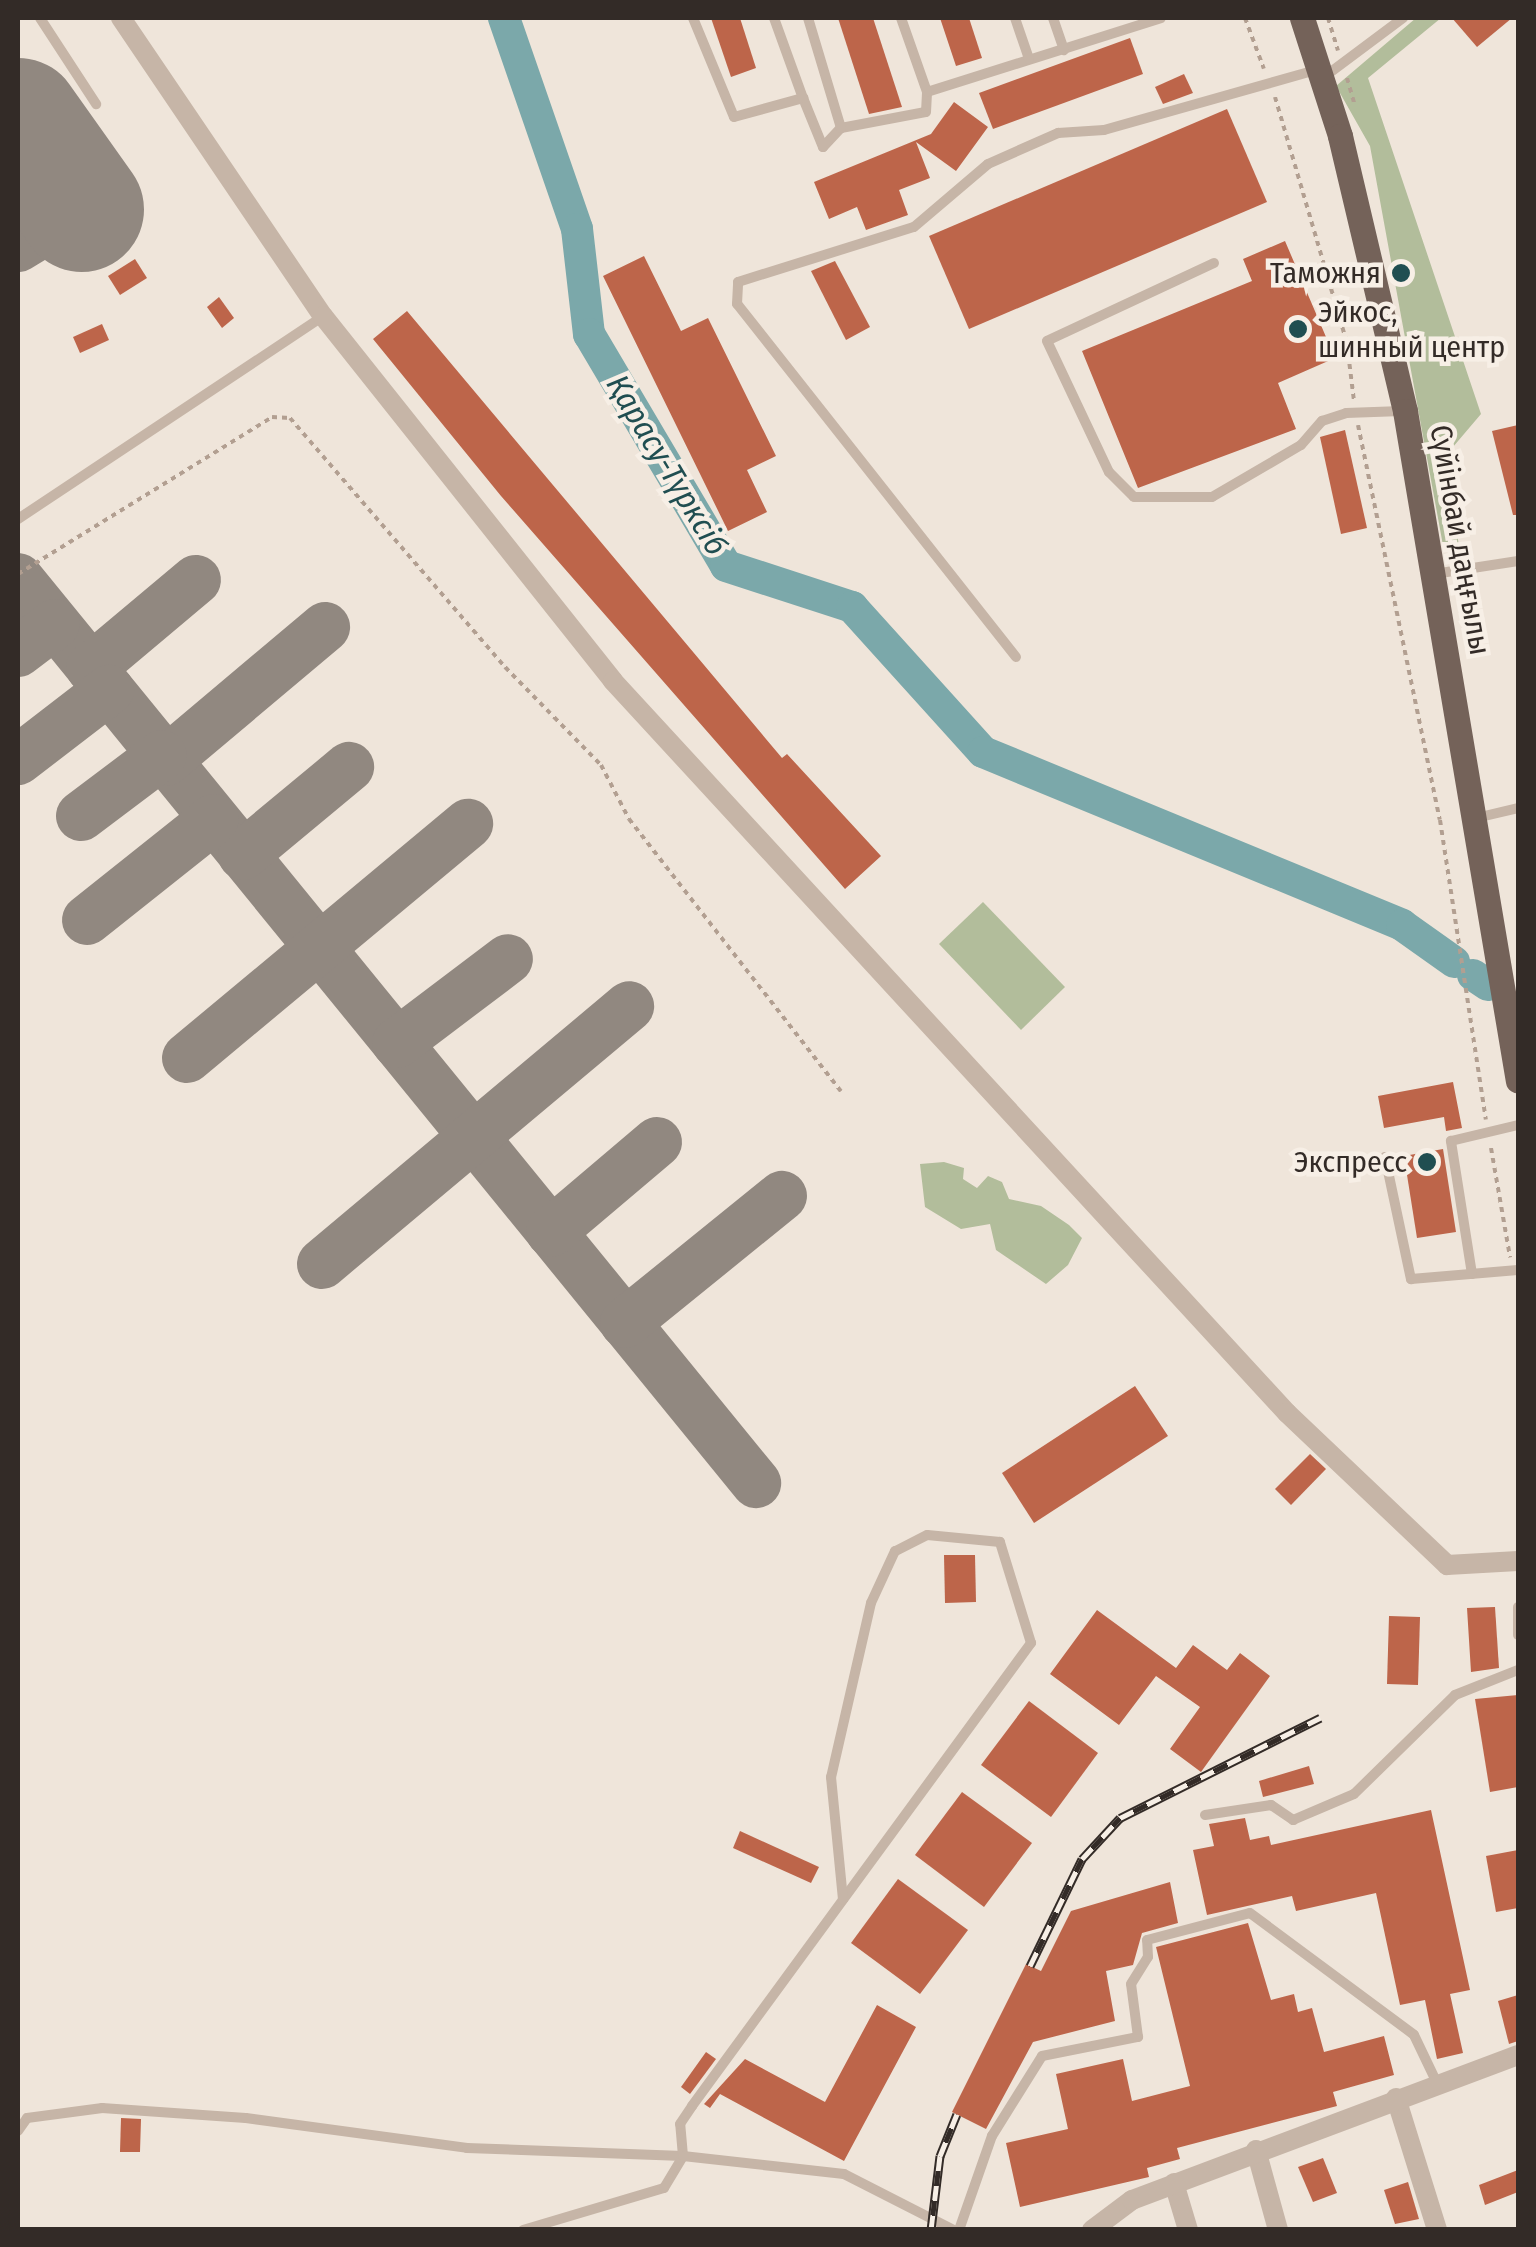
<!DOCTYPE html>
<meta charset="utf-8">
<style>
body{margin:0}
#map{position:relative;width:1536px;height:2247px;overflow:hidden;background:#efe5da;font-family:"Fira Sans Condensed",sans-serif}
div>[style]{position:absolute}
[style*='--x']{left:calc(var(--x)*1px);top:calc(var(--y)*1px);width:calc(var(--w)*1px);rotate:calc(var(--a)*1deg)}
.green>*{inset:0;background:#b2bd9b}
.river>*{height:32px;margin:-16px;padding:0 16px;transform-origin:16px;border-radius:16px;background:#7ba8aa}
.taxiway>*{height:50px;margin:-25px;padding:0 25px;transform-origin:25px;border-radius:25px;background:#918880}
.runway>*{height:125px;margin:-62.5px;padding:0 62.5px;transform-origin:62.5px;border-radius:62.5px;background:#918880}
.building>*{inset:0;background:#bd654a}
.path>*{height:4px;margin-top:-2px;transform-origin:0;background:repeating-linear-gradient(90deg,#b29f91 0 5px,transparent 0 10px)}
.lane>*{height:10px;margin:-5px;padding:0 5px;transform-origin:5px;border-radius:5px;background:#c6b5a7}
.street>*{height:20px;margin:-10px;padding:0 10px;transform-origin:10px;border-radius:10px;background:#c6b5a7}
.primary>*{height:25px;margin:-12.5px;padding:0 12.5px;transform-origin:12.5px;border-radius:12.5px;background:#746259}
.rail>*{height:9px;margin-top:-4.5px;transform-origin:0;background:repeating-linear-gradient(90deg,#f7efe6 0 15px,#332b27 0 30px);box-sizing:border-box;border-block:2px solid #332b27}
.dots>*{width:28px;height:28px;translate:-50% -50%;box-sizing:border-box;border:5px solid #f7efe6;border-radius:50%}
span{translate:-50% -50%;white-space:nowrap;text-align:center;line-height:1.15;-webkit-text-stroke:9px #f7efe6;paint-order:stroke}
.poi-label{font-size:30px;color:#332b27}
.right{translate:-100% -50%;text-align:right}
.left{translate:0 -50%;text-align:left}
.street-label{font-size:30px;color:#332b27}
.water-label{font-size:32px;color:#204e51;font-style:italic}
.frame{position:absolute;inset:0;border:20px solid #332b27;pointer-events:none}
</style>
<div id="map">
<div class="green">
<div style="clip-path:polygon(1416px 18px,1441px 18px,1368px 78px,1481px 414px,1447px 454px,1459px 547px,1444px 551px,1370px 146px,1336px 86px)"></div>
<div style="clip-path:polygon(983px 902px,1065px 987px,1021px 1030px,939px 944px)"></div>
<div style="clip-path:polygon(944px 1162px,964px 1168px,963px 1179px,977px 1188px,988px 1176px,1002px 1182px,1009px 1199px,1041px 1206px,1069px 1225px,1082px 1238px,1068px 1265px,1046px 1284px,996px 1250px,990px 1224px,961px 1229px,925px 1207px,920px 1164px)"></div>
</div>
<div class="river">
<div style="--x:504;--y:18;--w:223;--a:70.9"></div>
<div style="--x:577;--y:229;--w:106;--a:83.5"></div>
<div style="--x:589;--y:334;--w:269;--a:59.4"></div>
<div style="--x:726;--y:566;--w:133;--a:18"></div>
<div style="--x:852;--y:607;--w:195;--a:47.9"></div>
<div style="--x:983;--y:752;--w:453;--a:22.4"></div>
<div style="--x:1402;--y:925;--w:64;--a:35.4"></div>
<div style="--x:1473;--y:975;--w:18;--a:34"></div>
</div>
<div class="taxiway">
<div style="--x:18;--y:247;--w:74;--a:-31.1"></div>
<div style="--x:18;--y:578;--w:1168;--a:50.8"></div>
<div style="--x:18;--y:652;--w:46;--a:-37.1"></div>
<div style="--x:91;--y:668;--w:137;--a:-40"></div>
<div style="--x:18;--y:760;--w:115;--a:-37.6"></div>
<div style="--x:166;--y:761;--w:208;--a:-40.1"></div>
<div style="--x:81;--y:816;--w:101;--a:-37"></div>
<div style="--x:243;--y:855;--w:138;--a:-39.7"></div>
<div style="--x:87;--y:920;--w:162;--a:-38.5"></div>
<div style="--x:397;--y:1043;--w:139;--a:-37.1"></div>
<div style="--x:187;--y:1058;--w:366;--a:-39.8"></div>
<div style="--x:551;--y:1232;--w:139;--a:-40.3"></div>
<div style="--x:322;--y:1264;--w:401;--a:-40"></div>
<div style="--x:625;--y:1323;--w:202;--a:-39"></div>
</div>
<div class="runway">
<div style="--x:18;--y:120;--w:109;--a:54.7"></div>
</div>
<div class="building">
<div style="clip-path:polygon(711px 18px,740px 18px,756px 68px,731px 77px)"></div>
<div style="clip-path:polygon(838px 18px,873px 18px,902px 107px,869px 114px)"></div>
<div style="clip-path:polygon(940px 18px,969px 18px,982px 58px,956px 66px)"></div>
<div style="clip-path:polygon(1452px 18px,1512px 18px,1477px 47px)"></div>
<div style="clip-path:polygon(1130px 38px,1143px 74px,993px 129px,979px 93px)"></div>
<div style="clip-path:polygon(1184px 74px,1193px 93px,1163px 104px,1155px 87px)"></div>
<div style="clip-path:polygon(954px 102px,988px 127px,956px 171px,916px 142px,930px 178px,899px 190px,908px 215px,866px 230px,857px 207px,829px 219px,814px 182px,931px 134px)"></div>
<div style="clip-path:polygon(1227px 109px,1267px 202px,969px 329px,929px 236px)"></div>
<div style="clip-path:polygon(1285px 241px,1335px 358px,1278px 383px,1296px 429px,1138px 488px,1082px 351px,1252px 281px,1243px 259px)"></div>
<div style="clip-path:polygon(644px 256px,681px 331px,708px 318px,776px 456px,747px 470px,767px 512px,728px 531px,603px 276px)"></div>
<div style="clip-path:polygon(135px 259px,147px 278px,120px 295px,108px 276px)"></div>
<div style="clip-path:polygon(835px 261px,870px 327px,846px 340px,811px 271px)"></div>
<div style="clip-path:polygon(219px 297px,234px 318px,222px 328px,207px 307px)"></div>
<div style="clip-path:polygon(407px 311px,782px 758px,787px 754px,881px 856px,845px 889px,501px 496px,373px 339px)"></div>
<div style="clip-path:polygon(102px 324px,109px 340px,80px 353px,73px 337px)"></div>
<div style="clip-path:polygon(1518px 425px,1518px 515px,1513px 515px,1492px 431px)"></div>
<div style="clip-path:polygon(1345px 430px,1367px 528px,1341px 534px,1320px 437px)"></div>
<div style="clip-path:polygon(1453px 1082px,1462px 1128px,1446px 1131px,1444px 1117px,1384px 1128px,1378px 1096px)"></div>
<div style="clip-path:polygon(1443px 1149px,1456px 1232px,1417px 1238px,1404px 1156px)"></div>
<div style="clip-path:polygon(1135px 1386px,1168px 1436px,1034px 1523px,1002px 1473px)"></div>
<div style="clip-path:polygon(1310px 1454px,1326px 1469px,1291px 1505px,1275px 1489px)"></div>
<div style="clip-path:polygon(944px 1555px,975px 1555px,976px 1602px,945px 1603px)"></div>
<div style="clip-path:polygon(1495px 1607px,1499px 1668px,1471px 1672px,1467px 1608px)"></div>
<div style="clip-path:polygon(1097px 1610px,1176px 1668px,1193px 1645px,1227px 1670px,1240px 1653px,1270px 1676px,1201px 1772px,1170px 1749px,1200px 1707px,1156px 1676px,1119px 1725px,1050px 1674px)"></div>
<div style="clip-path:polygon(1389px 1616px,1420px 1617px,1418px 1685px,1387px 1684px)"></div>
<div style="clip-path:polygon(1518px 1695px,1518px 1787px,1490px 1792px,1475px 1699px)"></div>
<div style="clip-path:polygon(1029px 1701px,1098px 1753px,1051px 1817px,981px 1765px)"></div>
<div style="clip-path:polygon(1309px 1766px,1314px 1784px,1263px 1797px,1259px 1781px)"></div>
<div style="clip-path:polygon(962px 1792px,1032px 1843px,984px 1907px,915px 1855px)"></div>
<div style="clip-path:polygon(1431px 1810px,1470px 1990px,1450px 1994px,1463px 2053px,1437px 2059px,1425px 2000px,1400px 2005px,1376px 1893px,1296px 1911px,1292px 1896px,1207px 1915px,1193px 1850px,1214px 1846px,1209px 1824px,1245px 1818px,1250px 1840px,1269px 1836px,1271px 1845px)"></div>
<div style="clip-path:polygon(740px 1831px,819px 1867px,811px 1883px,733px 1848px)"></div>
<div style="clip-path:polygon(1518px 1850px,1518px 1908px,1496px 1912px,1486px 1856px)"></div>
<div style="clip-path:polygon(898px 1879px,968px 1930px,920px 1994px,851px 1943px)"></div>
<div style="clip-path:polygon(1170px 1882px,1178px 1923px,1142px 1933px,1133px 1965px,1106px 1971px,1115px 2021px,1033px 2042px,986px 2129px,952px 2112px,1026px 1964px,1041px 1971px,1071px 1911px)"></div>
<div style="clip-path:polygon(1248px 1923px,1271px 2000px,1294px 1994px,1298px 2012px,1312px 2008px,1324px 2052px,1384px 2036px,1394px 2075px,1333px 2092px,1337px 2106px,1177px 2148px,1180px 2159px,1147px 2168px,1149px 2177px,1020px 2207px,1006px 2143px,1068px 2129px,1056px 2074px,1123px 2059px,1132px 2101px,1190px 2086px,1156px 1947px)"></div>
<div style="clip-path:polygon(1518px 1995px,1518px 2041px,1509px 2044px,1498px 2001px)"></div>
<div style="clip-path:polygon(877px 2005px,916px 2027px,844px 2161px,720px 2094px,710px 2108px,704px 2104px,745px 2059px,825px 2102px)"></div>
<div style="clip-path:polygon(706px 2052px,716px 2059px,690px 2094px,681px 2087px)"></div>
<div style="clip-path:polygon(121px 2118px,141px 2119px,140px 2152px,120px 2152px)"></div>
<div style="clip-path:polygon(1323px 2158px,1337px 2193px,1313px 2202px,1298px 2167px)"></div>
<div style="clip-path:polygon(1518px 2170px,1518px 2192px,1485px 2205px,1479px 2185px)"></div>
<div style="clip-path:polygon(1408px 2182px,1419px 2219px,1395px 2224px,1384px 2190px)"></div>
</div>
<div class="path">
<div style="--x:1245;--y:18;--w:54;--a:69.6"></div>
<div style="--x:1328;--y:18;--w:34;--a:73"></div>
<div style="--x:1347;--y:78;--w:26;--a:74"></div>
<div style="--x:1275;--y:97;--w:257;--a:73.7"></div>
<div style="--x:1347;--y:344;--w:57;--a:83"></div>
<div style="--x:1358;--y:425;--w:403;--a:78.3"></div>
<div style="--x:1440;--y:820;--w:303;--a:81.3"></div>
<div style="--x:18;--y:574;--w:299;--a:-31.7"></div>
<div style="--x:272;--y:417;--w:18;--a:3"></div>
<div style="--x:290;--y:418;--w:329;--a:49.2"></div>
<div style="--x:505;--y:667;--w:137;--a:45.6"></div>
<div style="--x:601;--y:765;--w:61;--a:62.6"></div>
<div style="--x:629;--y:819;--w:345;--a:52.1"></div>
<div style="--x:1491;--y:1148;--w:111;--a:80.1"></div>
</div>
<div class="lane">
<div style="--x:40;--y:18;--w:103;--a:56.9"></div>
<div style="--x:693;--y:18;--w:107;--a:67.5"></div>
<div style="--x:734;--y:117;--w:72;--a:-15.4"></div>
<div style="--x:803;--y:98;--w:53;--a:67.8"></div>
<div style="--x:823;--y:147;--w:26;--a:-47"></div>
<div style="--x:841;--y:128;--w:86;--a:-10.7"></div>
<div style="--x:926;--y:112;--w:20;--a:-87"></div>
<div style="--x:927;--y:92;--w:245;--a:-17.5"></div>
<div style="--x:774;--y:18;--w:85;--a:70.1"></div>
<div style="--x:808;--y:18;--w:115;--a:73.3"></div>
<div style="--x:901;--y:18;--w:78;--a:70.6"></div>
<div style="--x:1015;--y:18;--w:43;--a:71.1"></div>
<div style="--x:1053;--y:18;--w:34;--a:71"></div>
<div style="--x:1324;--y:77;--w:99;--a:-36.8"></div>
<div style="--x:1214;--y:263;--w:184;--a:155"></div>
<div style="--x:1047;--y:341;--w:145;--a:64.7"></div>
<div style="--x:1109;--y:472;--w:35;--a:45"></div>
<div style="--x:1134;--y:497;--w:78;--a:0"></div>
<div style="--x:1212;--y:497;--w:103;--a:-30.3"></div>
<div style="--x:1301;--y:445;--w:32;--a:-49"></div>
<div style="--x:1322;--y:421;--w:25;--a:-18"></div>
<div style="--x:1346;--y:413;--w:56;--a:-2"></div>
<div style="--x:18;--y:519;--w:366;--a:-33.6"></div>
<div style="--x:1434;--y:574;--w:85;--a:-8.8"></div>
<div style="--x:1016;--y:657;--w:450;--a:-128.3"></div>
<div style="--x:737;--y:304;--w:22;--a:-87"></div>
<div style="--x:738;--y:282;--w:184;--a:-17.4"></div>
<div style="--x:914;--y:227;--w:97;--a:-40.4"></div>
<div style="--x:988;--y:164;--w:77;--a:-23.9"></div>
<div style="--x:1058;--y:133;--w:46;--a:-3.7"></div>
<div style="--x:1104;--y:130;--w:223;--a:-15.8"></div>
<div style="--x:1476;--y:818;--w:43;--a:-13.4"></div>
<div style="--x:1385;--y:1157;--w:125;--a:78"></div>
<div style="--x:1411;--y:1279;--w:107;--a:-4.8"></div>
<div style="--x:1472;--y:1274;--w:135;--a:-99"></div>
<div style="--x:1451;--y:1141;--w:69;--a:-13.4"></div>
<div style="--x:1518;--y:1607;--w:28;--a:90"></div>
<div style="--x:1205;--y:1815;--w:67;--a:-8.6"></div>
<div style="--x:1271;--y:1805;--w:27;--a:34"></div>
<div style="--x:1293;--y:1820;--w:66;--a:-23.1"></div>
<div style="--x:1354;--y:1794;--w:141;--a:-44.4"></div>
<div style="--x:1455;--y:1695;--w:68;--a:-21.6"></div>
<div style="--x:18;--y:2131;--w:16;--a:-55"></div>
<div style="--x:27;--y:2118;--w:76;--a:-7.6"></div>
<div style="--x:102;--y:2108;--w:144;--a:4"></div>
<div style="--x:246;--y:2118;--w:223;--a:7.7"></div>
<div style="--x:467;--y:2148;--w:216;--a:2.1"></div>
<div style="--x:683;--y:2156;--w:32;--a:-95"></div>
<div style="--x:680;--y:2124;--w:22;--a:-56"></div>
<div style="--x:692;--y:2106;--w:574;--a:-53.79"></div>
<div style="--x:1031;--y:1643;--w:106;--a:-107.1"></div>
<div style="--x:1000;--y:1542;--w:73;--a:-174.5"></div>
<div style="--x:927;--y:1535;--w:36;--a:153"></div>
<div style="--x:895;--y:1551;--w:57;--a:114.8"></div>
<div style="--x:871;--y:1603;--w:179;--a:102.9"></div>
<div style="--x:831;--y:1777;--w:123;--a:84.4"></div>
<div style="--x:523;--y:2230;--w:147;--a:-16.6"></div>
<div style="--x:664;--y:2188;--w:37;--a:-59"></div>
<div style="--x:683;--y:2156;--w:162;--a:6.4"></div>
<div style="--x:844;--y:2174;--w:123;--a:27"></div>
<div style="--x:959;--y:2230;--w:100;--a:-70.7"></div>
<div style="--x:992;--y:2136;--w:94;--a:-58"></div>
<div style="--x:1042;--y:2056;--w:98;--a:-11.2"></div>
<div style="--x:1138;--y:2037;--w:53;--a:-97.5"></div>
<div style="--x:1131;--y:1984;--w:32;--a:-58"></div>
<div style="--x:1148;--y:1957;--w:17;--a:-93"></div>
<div style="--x:1147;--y:1940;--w:106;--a:-14.7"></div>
<div style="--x:1250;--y:1913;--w:204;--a:36.6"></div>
<div style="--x:1414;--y:2035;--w:53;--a:64.4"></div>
</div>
<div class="street">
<div style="--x:121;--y:18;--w:360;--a:55.9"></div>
<div style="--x:323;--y:316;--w:466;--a:51.5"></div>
<div style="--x:613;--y:681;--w:995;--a:47.36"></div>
<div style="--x:1287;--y:1413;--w:221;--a:43.5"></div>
<div style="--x:1447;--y:1565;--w:71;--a:-3.2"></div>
<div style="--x:1396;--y:2098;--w:138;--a:72.7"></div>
<div style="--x:1256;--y:2150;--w:83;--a:74.6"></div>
<div style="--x:1174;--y:2183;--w:49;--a:73.4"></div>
<div style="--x:1092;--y:2230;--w:50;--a:-36.9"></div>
<div style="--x:1132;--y:2200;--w:412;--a:-20.6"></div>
</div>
<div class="primary">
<div style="--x:1302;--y:18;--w:124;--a:72.1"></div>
<div style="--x:1340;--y:136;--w:283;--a:76.7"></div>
<div style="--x:1405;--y:411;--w:679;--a:80.43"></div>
</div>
<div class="rail">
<div style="--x:1030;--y:1966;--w:119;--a:-64.1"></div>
<div style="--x:1082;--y:1859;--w:56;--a:-47.2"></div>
<div style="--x:1120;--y:1818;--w:224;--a:-26.6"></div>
<div style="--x:931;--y:2230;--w:75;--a:-83.1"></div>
<div style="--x:940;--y:2156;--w:45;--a:-68"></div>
</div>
<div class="dots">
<div style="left:1401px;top:273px;background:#204e51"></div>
<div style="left:1298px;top:329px;background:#204e51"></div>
<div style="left:1427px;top:1162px;background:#204e51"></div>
</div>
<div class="poi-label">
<span class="right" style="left:1381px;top:273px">Таможня</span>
<span class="left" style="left:1318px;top:329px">Эйкос,<br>шинный центр</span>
<span class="right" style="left:1407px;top:1162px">Экспресс</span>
</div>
<div class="street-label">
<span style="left:1460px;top:540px;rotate:80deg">Сүйінбай даңғылы</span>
</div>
<div class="water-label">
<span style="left:667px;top:465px;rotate:59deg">Қарасу-Түрксіб</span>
</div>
<div class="frame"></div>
</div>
